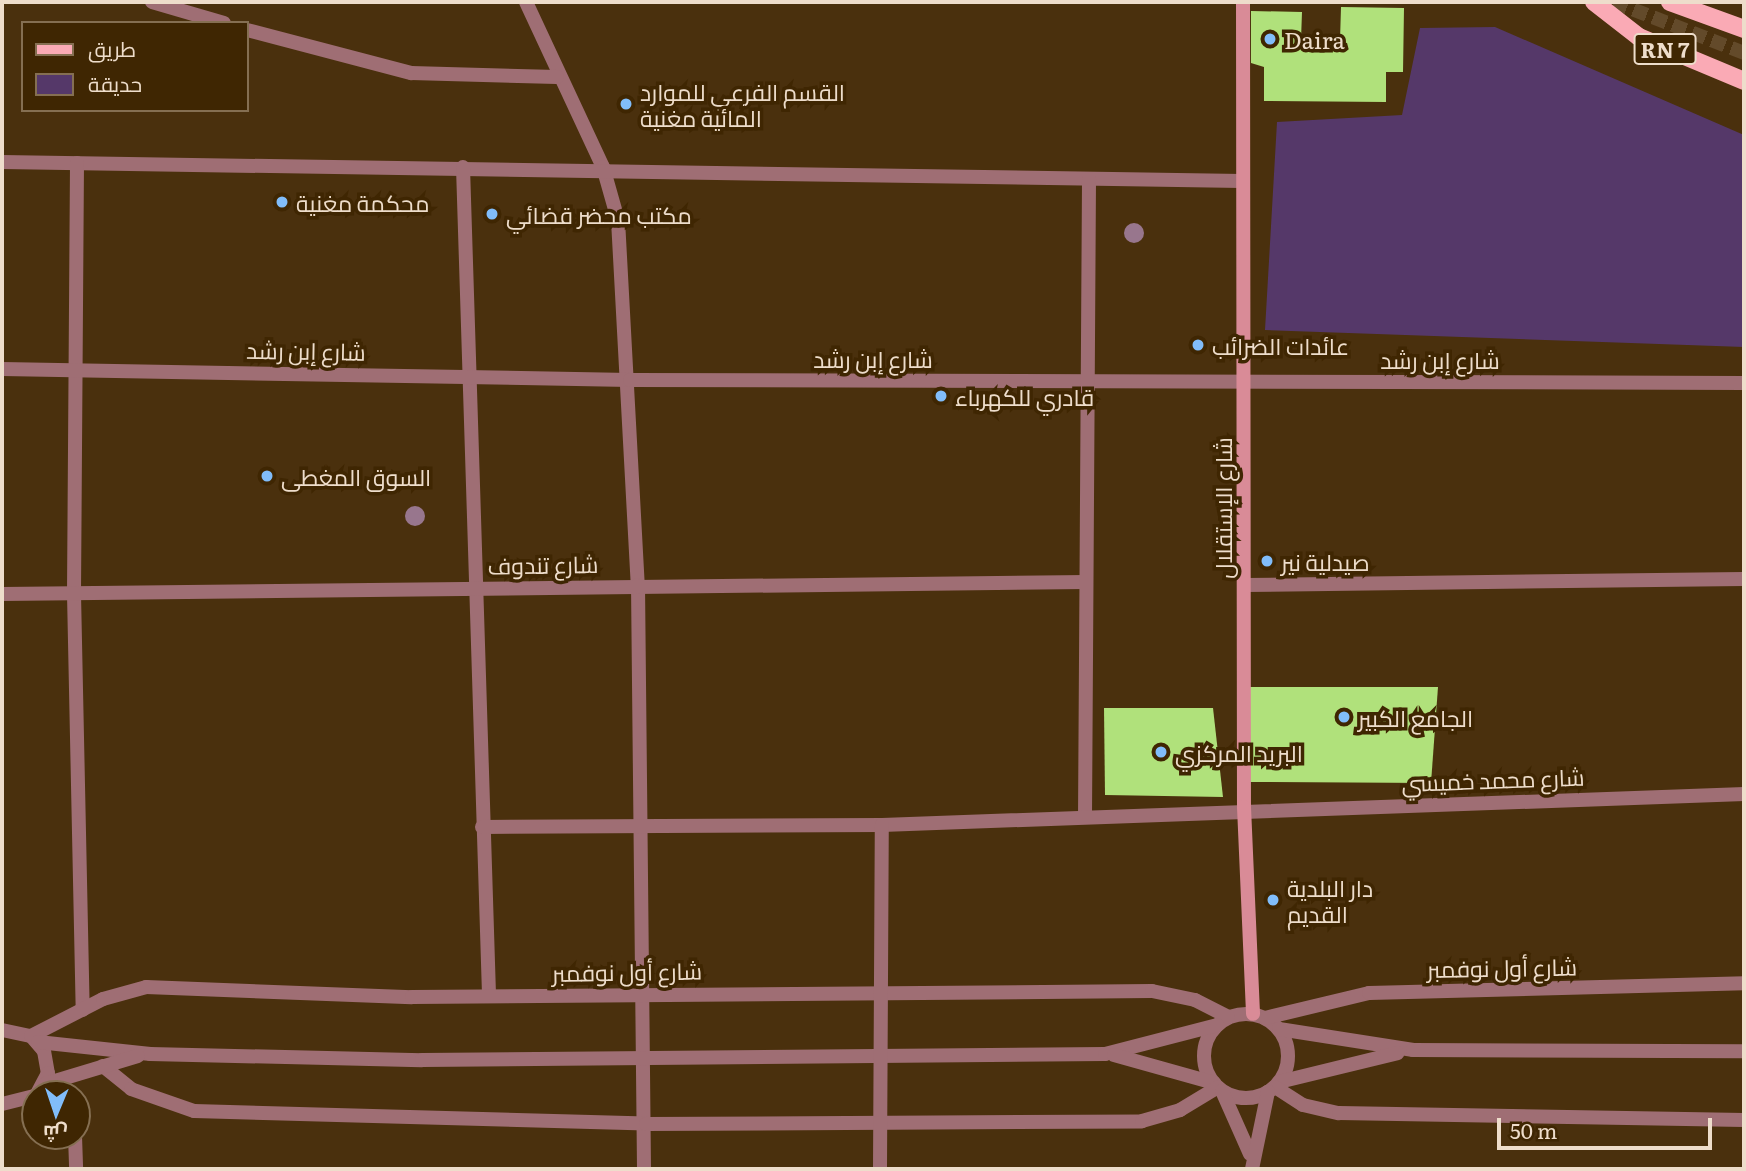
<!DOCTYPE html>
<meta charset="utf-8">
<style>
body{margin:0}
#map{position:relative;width:1746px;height:1171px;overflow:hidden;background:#4a300d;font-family:Literata,Cairo,serif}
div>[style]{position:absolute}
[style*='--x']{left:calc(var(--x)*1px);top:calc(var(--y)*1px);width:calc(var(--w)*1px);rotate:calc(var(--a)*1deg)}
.green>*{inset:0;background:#553869}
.building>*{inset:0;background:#b0e17b}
.secondary-tunnel>*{height:14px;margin-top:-7px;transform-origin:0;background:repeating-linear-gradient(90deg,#634a2a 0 14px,transparent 0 21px)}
.street>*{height:14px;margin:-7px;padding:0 7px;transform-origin:7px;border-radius:7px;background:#9f6e74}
.street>.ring{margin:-7px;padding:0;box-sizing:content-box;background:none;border:14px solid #9f6e74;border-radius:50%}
.secondary>*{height:14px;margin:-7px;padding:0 7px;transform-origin:7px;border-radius:7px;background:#d98b97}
.primary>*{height:18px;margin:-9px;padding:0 9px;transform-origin:9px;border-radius:9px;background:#faaab5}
.trees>*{width:20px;height:20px;margin:-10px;border-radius:50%;background:#98768d}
.dots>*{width:19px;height:19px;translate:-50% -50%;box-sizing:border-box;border:4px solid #3f2602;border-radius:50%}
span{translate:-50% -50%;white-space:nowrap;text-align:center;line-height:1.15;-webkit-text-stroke:7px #3f2602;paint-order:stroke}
.shield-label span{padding:2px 5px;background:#3f2602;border:2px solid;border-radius:5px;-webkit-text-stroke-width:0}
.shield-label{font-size:21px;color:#eeddcb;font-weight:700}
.poi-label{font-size:23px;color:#eeddcb}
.left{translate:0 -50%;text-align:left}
.street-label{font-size:23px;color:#eeddcb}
.frame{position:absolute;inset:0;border:4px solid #eeddcb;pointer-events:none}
.legend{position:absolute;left:21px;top:21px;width:228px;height:91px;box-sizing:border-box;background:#3f2602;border:2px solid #856f52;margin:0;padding:9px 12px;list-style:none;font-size:21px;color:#eeddcb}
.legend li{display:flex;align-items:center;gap:14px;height:35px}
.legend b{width:35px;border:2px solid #856f52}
.north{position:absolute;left:21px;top:1080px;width:70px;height:70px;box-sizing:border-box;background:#3f2602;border:2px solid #856f52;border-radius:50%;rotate:182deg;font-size:19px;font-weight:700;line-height:28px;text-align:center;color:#eeddcb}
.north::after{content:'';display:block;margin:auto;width:24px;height:32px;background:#81bdfa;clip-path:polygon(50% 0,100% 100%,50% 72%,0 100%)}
.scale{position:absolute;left:1497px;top:1118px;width:215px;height:32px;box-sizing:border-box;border:4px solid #eeddcb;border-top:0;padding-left:9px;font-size:21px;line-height:24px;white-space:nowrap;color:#eeddcb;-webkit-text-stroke:5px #3f2602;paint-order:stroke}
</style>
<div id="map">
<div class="green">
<div style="clip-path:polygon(1495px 27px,1744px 135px,1744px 347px,1265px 330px,1277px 122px,1402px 115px,1420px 28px)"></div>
</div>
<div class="building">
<div style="clip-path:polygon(1341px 7px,1404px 8px,1403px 72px,1386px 72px,1386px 102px,1264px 101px,1264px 67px,1251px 63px,1251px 11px,1302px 12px,1301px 40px,1340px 40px)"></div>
<div style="clip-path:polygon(1250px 687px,1438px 687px,1431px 783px,1250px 782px)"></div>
<div style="clip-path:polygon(1104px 708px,1213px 708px,1223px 797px,1105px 795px)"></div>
</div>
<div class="secondary-tunnel">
<div style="--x:1614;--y:2;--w:140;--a:21.4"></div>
</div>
<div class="street">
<div style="--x:152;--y:2;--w:75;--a:16.3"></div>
<div style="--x:526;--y:2;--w:182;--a:65"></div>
<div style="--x:603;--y:167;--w:55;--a:74.2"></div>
<div style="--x:618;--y:220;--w:366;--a:86.9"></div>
<div style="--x:638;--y:585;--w:584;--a:89.41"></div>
<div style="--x:247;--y:30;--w:170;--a:14.7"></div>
<div style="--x:411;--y:73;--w:146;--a:1.6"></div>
<div style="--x:2;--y:162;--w:1240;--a:0.88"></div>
<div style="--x:77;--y:163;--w:431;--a:90.4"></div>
<div style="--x:74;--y:594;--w:416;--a:88.8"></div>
<div style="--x:463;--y:167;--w:829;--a:88.2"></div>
<div style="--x:2;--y:369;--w:628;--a:1"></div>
<div style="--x:630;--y:380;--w:1114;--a:0.15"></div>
<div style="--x:1245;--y:585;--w:499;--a:-0.7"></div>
<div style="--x:2;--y:594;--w:1084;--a:-0.63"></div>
<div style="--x:1085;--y:817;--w:638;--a:-89.64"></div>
<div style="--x:482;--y:827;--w:400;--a:-0.3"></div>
<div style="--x:882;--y:825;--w:863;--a:-2.06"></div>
<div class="ring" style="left:1204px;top:1014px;width:70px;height:70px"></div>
<div style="--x:1265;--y:1018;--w:107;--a:-13.5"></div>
<div style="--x:1369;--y:993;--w:375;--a:-1.5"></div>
<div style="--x:1279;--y:1029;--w:136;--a:8.9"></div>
<div style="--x:1413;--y:1050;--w:331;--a:0.2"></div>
<div style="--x:2;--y:1030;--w:30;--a:12"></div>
<div style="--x:31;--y:1036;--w:20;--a:49"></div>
<div style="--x:44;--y:1051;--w:22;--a:80"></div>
<div style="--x:48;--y:1073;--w:24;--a:118"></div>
<div style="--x:31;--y:1036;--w:81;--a:-27.2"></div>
<div style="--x:103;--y:999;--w:45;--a:-15.6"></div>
<div style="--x:146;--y:987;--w:266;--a:2.2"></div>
<div style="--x:412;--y:997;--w:740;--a:-0.46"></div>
<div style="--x:1152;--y:991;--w:44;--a:11.8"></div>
<div style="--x:1195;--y:1000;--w:37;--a:27"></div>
<div style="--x:38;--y:1042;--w:113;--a:6.1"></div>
<div style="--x:150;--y:1054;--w:272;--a:1.3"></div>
<div style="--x:422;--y:1060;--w:683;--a:-0.5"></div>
<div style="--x:1105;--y:1054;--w:116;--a:-14.5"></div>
<div style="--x:1114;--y:1055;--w:104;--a:15.6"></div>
<div style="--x:103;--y:1066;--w:36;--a:39"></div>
<div style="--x:131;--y:1089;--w:67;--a:19.2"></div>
<div style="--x:194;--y:1111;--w:452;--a:1.6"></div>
<div style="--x:646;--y:1124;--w:496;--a:-0.3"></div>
<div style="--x:1142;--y:1121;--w:40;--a:-16"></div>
<div style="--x:1180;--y:1110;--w:44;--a:-31.2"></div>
<div style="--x:1279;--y:1082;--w:122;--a:-13.7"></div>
<div style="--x:45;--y:1084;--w:97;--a:-16.8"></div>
<div style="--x:1275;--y:1087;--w:33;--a:33"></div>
<div style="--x:1303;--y:1105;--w:37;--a:13"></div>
<div style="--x:1339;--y:1113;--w:405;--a:1"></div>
<div style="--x:1222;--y:1091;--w:69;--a:66"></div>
<div style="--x:2;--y:1104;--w:34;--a:-14"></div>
<div style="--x:75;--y:1136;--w:33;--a:88"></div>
<div style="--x:880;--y:1169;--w:344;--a:-89.7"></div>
<div style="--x:1252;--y:1169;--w:79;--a:-78.3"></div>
</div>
<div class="secondary">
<div style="--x:1243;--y:2;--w:805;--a:89.93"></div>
<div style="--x:1244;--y:807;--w:207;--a:87.5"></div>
</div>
<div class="primary">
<div style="--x:1594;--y:2;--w:57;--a:37.9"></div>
<div style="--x:1639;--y:37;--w:114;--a:22.7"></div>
<div style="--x:1670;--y:2;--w:79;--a:20"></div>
</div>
<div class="trees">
<div style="left:1134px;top:233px"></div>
<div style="left:415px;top:516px"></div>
</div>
<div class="dots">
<div style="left:1270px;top:39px;background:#81bdfa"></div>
<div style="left:626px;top:104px;background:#81bdfa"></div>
<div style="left:282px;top:202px;background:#81bdfa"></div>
<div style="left:492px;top:214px;background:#81bdfa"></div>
<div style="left:1198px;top:345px;background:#81bdfa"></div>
<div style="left:941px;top:396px;background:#81bdfa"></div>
<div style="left:267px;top:476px;background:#81bdfa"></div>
<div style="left:1267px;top:561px;background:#81bdfa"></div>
<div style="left:1344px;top:717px;background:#81bdfa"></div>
<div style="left:1161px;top:752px;background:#81bdfa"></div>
<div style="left:1273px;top:900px;background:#81bdfa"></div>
</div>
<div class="shield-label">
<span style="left:1665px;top:49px">RN 7</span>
</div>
<div class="poi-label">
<span class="left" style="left:1284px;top:39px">Daira</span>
<span class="left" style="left:640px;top:104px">القسم الفرعي للموارد<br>المائية مغنية</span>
<span class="left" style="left:296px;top:202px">محكمة مغنية</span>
<span class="left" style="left:506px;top:214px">مكتب محضر قضائي</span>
<span class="left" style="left:1212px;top:345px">عائدات الضرائب</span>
<span class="left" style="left:955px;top:396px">قادري للكهرباء</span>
<span class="left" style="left:281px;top:476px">السوق المغطى</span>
<span class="left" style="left:1281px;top:561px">صيدلية نير</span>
<span class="left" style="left:1358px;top:717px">الجامع الكبير</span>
<span class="left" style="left:1175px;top:752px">البريد المركزي</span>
<span class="left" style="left:1287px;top:900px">دار البلدية<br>القديم</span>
</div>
<div class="street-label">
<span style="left:306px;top:350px;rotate:1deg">شارع إبن رشد</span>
<span style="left:873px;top:358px">شارع إبن رشد</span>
<span style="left:1440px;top:359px">شارع إبن رشد</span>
<span style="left:1222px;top:508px;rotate:-90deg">شارع الإستقلال</span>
<span style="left:543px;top:564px;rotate:-1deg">شارع تندوف</span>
<span style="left:1493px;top:779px;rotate:-2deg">شارع محمد خميسي</span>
<span style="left:1502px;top:967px;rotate:-1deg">شارع أول نوفمبر</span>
<span style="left:627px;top:971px;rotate:-1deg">شارع أول نوفمبر</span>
</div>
<div class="frame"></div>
<ul class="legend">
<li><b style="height:9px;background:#faaab5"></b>طريق</li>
<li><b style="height:19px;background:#553869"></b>حديقة</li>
</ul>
<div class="north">ش</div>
<div class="scale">50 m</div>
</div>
